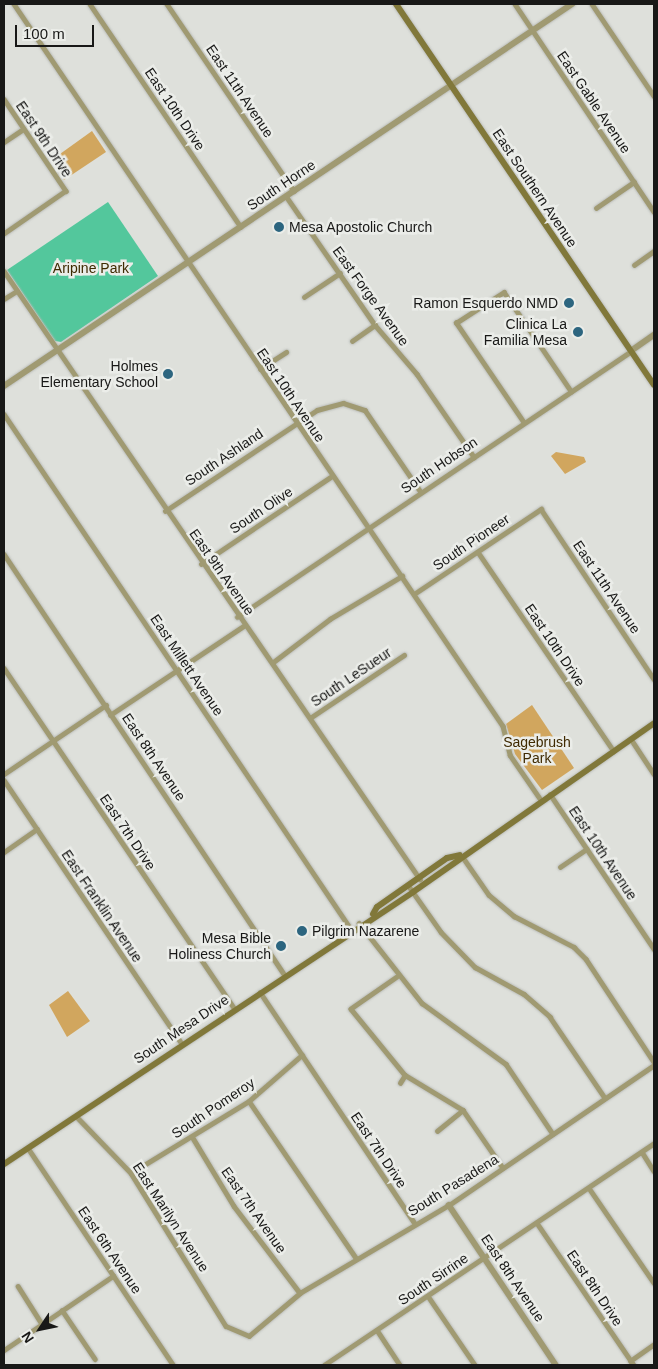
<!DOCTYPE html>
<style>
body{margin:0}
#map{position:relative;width:658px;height:1369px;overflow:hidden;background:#dee0db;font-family:Helvetica,sans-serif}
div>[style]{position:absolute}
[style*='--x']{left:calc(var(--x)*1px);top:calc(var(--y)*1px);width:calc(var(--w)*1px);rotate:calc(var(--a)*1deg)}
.green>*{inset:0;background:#d1a65e}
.water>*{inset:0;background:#53c79c}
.roads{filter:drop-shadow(0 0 1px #babcb8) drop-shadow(0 0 1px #babcb8)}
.minor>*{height:4.5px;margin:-2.25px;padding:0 2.25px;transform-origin:2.25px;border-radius:2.25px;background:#a09a72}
.tertiary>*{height:5.5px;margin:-2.75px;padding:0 2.75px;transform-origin:2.75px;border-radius:2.75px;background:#a09a72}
.secondary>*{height:6px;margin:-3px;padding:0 3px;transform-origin:3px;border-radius:3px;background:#81783a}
.dots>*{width:14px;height:14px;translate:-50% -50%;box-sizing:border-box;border:2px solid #ebede9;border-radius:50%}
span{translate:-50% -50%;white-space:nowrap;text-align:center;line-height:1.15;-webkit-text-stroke:5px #ebede9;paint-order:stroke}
.street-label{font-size:14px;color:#181817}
.poi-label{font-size:14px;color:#181817}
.left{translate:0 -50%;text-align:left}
.right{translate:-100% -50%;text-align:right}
.park-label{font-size:14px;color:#3f2a02}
.frame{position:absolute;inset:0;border:5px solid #181817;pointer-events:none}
.north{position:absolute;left:15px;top:1304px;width:50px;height:50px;-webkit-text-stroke:4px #ebede9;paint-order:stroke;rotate:236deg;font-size:14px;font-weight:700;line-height:20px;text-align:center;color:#181817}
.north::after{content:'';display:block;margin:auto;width:18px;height:22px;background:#181817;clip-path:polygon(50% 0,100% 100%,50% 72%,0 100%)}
.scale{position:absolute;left:15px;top:25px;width:79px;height:22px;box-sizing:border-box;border:2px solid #181817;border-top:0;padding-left:6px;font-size:15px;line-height:18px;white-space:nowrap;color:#181817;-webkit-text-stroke:4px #ebede9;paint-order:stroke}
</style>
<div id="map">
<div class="green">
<div style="clip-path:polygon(92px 131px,106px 152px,64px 180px,53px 159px)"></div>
<div style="clip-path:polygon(556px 452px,584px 457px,586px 462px,565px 474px,551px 456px)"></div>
<div style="clip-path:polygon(532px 705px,574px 768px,542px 790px,515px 754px,506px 724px)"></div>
<div style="clip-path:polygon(68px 991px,90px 1021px,67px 1037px,49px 1005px)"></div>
</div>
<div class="water">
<div style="clip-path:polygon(108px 202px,158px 276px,61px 342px,55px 341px,7px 270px)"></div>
</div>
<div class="roads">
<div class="minor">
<div style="--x:14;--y:4;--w:872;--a:55.89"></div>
<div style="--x:503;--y:726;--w:30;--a:76"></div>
<div style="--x:510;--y:755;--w:55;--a:55.4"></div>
<div style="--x:90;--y:4;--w:269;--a:55.9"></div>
<div style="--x:167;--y:4;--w:226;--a:55.8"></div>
<div style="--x:515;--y:4;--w:250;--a:56.2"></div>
<div style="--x:592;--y:4;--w:111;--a:56"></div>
<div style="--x:4;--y:99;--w:111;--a:56"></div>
<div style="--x:66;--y:191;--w:75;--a:145.3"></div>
<div style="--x:4;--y:142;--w:23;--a:-34"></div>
<div style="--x:286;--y:196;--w:157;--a:55.4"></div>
<div style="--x:375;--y:325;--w:65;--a:49.4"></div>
<div style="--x:417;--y:374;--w:101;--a:55.5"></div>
<div style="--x:596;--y:208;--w:46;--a:-34.4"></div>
<div style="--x:634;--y:265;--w:24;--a:-35"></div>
<div style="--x:4;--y:271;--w:737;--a:55.62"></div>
<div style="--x:304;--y:297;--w:43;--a:-33.7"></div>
<div style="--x:4;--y:299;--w:15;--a:-32"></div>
<div style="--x:352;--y:341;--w:28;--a:-35"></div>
<div style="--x:260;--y:369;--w:31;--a:-33"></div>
<div style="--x:4;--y:414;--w:621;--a:56.03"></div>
<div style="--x:524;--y:423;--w:121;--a:-124.2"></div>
<div style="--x:456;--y:323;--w:57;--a:-32.9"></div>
<div style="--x:504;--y:292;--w:120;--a:55.9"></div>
<div style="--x:165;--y:511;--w:182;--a:-33.6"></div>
<div style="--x:317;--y:410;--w:27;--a:-15"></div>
<div style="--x:343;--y:403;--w:23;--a:18"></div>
<div style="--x:365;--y:410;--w:99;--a:55.7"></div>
<div style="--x:478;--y:552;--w:241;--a:55.7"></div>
<div style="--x:4;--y:554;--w:505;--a:56.31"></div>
<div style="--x:201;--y:564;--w:158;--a:-33.9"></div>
<div style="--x:414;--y:594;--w:153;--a:-33.8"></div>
<div style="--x:541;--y:509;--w:204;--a:56.4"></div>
<div style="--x:237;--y:617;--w:475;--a:-34"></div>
<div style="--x:272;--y:663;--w:73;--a:-37.2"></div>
<div style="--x:330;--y:619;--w:84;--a:-30.8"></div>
<div style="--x:4;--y:668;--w:410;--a:55.9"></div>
<div style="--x:110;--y:715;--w:162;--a:-33.7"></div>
<div style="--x:310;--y:718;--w:113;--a:-33.8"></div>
<div style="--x:631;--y:739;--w:42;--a:56.7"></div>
<div style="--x:4;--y:774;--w:123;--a:-34.1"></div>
<div style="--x:4;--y:780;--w:318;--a:56"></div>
<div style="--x:550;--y:794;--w:187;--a:56.1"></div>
<div style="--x:4;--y:852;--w:40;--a:-34.9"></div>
<div style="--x:462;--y:856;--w:47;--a:55.3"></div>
<div style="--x:489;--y:895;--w:33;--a:40"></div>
<div style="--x:514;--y:916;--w:68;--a:27.3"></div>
<div style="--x:574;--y:947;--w:17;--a:45"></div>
<div style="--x:586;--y:959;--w:123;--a:56.6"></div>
<div style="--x:560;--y:867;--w:32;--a:-34"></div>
<div style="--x:408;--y:885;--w:57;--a:54.9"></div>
<div style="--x:441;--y:932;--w:49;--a:45.8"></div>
<div style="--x:475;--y:967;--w:56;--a:28.9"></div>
<div style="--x:524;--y:994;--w:35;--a:41"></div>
<div style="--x:550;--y:1017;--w:98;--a:55.8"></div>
<div style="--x:359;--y:923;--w:102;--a:51.8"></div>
<div style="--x:422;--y:1003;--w:104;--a:36"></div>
<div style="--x:506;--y:1064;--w:84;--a:56.1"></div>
<div style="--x:397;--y:977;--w:56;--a:145.2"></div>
<div style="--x:351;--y:1009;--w:85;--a:50.7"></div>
<div style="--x:405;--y:1075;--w:68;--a:31.1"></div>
<div style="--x:463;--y:1110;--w:70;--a:55.4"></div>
<div style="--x:260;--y:992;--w:277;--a:56.2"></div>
<div style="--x:400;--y:1083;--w:9;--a:-58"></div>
<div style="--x:249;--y:1101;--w:190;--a:55.7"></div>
<div style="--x:76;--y:1116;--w:79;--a:46"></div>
<div style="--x:131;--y:1173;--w:180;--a:58.2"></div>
<div style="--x:226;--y:1326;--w:25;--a:23"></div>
<div style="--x:249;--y:1336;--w:67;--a:-40.1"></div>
<div style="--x:300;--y:1293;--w:173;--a:-30.6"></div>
<div style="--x:449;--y:1205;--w:248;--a:-34.3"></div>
<div style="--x:437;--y:1131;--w:33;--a:-39"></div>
<div style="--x:193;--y:1138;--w:79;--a:58.9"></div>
<div style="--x:234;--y:1206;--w:109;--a:52.8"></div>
<div style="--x:28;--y:1148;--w:261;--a:56.2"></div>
<div style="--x:642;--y:1152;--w:22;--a:58"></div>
<div style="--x:131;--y:1173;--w:138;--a:-31.4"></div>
<div style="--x:249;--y:1101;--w:70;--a:-41"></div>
<div style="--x:589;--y:1188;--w:115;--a:55.6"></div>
<div style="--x:537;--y:1223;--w:172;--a:55.7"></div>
<div style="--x:18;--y:1286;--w:45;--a:57.7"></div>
<div style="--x:428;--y:1296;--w:83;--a:55.7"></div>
<div style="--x:62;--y:1310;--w:59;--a:56"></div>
<div style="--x:377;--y:1330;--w:42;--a:56.7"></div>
<div style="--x:4;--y:1350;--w:132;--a:-34.2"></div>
<div style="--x:630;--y:1361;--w:29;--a:-35"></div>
<div style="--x:324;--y:1365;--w:398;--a:-33.9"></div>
</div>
<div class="tertiary">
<div style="--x:631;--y:351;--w:28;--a:-35"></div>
<div style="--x:4;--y:386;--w:685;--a:-33.92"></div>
<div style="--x:449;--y:1205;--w:192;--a:56.2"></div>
</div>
<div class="secondary">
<div style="--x:396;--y:4;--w:460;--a:55.9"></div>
<div style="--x:373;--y:914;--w:8;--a:-60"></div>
<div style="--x:377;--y:907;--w:85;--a:-35"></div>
<div style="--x:447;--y:858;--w:13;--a:-13"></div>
<div style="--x:4;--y:1164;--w:491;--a:-33.6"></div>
<div style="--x:413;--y:892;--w:294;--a:-35"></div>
</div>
</div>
<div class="dots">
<div style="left:279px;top:227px;background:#2c657f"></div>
<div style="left:569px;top:303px;background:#2c657f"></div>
<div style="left:578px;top:332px;background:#2c657f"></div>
<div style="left:168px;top:374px;background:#2c657f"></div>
<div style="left:302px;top:931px;background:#2c657f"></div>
<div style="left:281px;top:946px;background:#2c657f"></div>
</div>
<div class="street-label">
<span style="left:240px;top:91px;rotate:56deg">East 11th Avenue</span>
<span style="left:594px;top:102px;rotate:56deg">East Gable Avenue</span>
<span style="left:175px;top:109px;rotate:56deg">East 10th Drive</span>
<span style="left:44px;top:139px;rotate:56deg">East 9th Drive</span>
<span style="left:281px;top:185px;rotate:-34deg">South Horne</span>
<span style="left:535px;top:188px;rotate:56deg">East Southern Avenue</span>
<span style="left:371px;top:296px;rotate:54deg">East Forge Avenue</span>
<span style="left:291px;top:395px;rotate:56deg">East 10th Avenue</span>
<span style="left:224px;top:457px;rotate:-34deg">South Ashland</span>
<span style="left:439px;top:465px;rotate:-34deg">South Hobson</span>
<span style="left:261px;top:510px;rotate:-34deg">South Olive</span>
<span style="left:471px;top:542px;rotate:-34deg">South Pioneer</span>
<span style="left:222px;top:572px;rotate:55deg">East 9th Avenue</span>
<span style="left:607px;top:587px;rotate:56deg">East 11th Avenue</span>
<span style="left:555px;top:645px;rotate:56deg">East 10th Drive</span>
<span style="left:187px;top:665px;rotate:56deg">East Millett Avenue</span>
<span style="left:351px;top:677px;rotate:-34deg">South LeSueur</span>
<span style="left:154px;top:757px;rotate:56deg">East 8th Avenue</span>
<span style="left:128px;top:832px;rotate:56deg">East 7th Drive</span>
<span style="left:603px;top:853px;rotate:56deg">East 10th Avenue</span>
<span style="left:102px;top:906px;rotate:56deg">East Franklin Avenue</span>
<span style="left:181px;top:1029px;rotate:-34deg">South Mesa Drive</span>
<span style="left:213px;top:1108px;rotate:-34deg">South Pomeroy</span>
<span style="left:379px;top:1150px;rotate:56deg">East 7th Drive</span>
<span style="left:453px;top:1185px;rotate:-32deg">South Pasadena</span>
<span style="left:254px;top:1210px;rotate:55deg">East 7th Avenue</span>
<span style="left:171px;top:1217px;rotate:57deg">East Marilyn Avenue</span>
<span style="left:110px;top:1250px;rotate:56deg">East 6th Avenue</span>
<span style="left:513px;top:1278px;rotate:56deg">East 8th Avenue</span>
<span style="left:433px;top:1279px;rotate:-34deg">South Sirrine</span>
<span style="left:595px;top:1288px;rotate:56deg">East 8th Drive</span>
</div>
<div class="poi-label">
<span class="left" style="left:289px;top:227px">Mesa Apostolic Church</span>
<span class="right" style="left:558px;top:303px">Ramon Esquerdo NMD</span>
<span class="right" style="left:567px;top:332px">Clinica La<br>Familia Mesa</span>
<span class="right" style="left:158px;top:374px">Holmes<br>Elementary School</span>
<span class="left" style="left:312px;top:931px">Pilgrim Nazarene</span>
<span class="right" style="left:271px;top:946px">Mesa Bible<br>Holiness Church</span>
</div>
<div class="park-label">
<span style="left:91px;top:268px">Aripine Park</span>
<span style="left:537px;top:750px">Sagebrush<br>Park</span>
</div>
<div class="frame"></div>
<div class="north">N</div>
<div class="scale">100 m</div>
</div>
